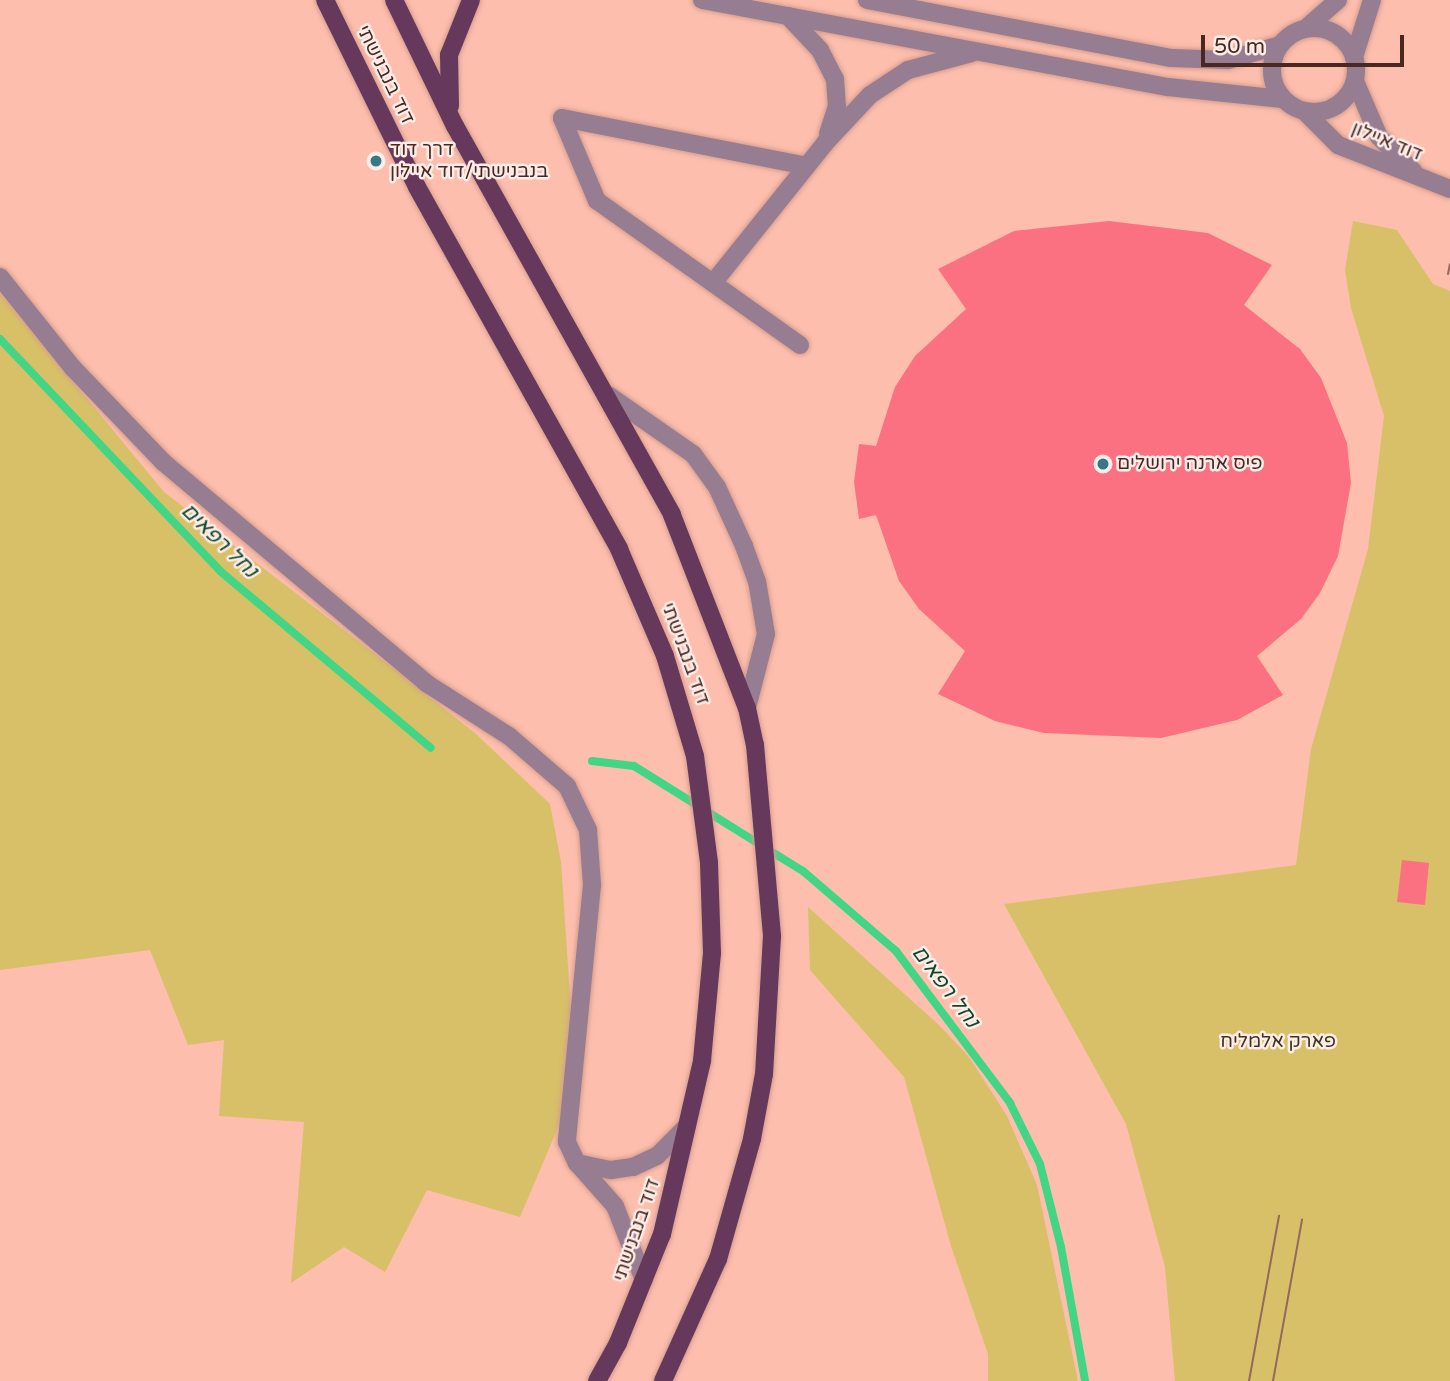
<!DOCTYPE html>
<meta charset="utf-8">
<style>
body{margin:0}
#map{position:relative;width:1450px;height:1381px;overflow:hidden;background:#fdbead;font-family:"Varela Round",Heebo,sans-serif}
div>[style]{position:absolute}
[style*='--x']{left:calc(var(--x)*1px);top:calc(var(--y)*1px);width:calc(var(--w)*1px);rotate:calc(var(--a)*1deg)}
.green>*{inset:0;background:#d7c068}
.stream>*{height:8px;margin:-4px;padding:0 4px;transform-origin:4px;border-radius:4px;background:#41d585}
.building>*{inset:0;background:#fb7181}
.roads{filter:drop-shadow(0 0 2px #d59d8e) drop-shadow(0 0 2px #d59d8e)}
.minor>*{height:18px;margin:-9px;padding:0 9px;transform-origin:9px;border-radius:9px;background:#977d91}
.minor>.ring{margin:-9px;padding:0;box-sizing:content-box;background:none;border:18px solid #977d91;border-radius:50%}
.major>*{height:18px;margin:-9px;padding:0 9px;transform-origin:9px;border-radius:9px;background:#66385c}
.tram>*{height:2px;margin:-1px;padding:0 1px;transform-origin:1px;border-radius:1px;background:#94685c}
.dots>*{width:19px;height:19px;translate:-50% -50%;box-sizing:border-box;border:4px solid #fdece7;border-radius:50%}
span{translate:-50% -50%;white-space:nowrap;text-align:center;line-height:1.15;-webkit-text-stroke:5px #fdece7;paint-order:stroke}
.street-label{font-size:19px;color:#482921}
.poi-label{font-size:19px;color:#482921}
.left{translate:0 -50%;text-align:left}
.park-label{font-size:19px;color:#3d361e}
.water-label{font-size:21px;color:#0d4829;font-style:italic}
.scale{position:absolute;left:1201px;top:35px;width:203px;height:32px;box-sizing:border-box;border:4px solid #482921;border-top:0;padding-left:9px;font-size:21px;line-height:24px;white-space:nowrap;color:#482921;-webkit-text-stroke:5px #fdece7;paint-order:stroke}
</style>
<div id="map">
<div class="green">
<div style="clip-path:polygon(1353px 221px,1397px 230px,1433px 284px,1450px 291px,1450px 1381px,1175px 1381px,1165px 1267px,1126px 1124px,1004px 904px,1296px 865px,1311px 749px,1368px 549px,1384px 416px,1351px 308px,1345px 270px)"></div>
<div style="clip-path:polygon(0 293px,164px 492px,392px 667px,476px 734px,550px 804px,561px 862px,576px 1085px,520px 1217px,427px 1190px,385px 1272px,344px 1247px,291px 1283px,304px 1122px,219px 1116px,224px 1040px,188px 1045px,150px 950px,0 970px)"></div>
<div style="clip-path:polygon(808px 907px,940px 1026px,969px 1057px,1007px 1116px,1037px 1185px,1078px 1381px,988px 1381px,988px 1354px,951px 1246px,904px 1077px,810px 970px)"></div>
</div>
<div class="stream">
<div style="--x:0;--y:339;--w:320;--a:46.5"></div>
<div style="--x:220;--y:571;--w:275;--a:40"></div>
<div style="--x:592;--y:761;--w:42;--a:6.8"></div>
<div style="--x:634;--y:766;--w:199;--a:31.9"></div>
<div style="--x:803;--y:871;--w:123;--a:40.7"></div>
<div style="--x:896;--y:951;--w:190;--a:53.1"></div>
<div style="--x:1010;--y:1103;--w:68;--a:63.8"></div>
<div style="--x:1040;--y:1164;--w:86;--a:75.8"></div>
<div style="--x:1061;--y:1247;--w:136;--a:79.8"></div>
</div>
<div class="building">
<div style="clip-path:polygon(1109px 221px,1208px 233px,1272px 265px,1244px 305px,1300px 349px,1321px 378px,1347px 443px,1351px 483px,1338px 556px,1320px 593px,1301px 619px,1257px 656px,1283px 695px,1237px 720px,1161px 738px,1044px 733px,995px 721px,938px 694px,965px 651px,919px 609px,899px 581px,876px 515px,859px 519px,854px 482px,859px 444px,876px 446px,895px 387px,915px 356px,966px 309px,938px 269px,1014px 231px)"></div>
<div style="clip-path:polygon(1402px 860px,1429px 863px,1425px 905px,1397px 902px)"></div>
</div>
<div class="roads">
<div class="minor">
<div style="--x:702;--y:0;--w:474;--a:10.6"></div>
<div style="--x:1168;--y:87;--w:115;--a:6"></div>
<div style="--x:867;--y:0;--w:310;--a:10.8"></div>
<div style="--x:1172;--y:58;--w:56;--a:2"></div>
<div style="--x:1228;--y:60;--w:54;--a:-16.1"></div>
<div style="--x:788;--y:16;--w:47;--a:46.7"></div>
<div style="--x:820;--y:50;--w:33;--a:63"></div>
<div style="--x:835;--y:79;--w:27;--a:86"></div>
<div style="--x:837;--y:106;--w:29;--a:108"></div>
<div class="ring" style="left:1272px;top:28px;width:66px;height:66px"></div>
<div style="--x:1305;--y:29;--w:44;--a:-41.3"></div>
<div style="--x:1354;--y:57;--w:60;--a:-72.5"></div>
<div style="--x:1355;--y:81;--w:61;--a:66.8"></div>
<div style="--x:1379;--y:137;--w:49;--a:45"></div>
<div style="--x:1305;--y:112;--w:47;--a:45"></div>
<div style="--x:1338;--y:145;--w:120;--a:21.4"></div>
<div style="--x:0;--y:277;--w:117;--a:51.3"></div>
<div style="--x:73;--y:368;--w:130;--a:46.2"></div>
<div style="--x:163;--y:462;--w:344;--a:40"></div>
<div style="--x:426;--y:683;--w:98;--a:32.6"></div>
<div style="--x:509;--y:736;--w:77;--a:40.8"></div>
<div style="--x:567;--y:786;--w:49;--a:64.5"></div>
<div style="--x:588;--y:830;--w:55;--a:85.8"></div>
<div style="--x:592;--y:885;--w:258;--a:95.6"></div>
<div style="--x:567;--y:1142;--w:23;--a:65"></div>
<div style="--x:577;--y:1163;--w:57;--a:48.5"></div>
<div style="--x:615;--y:1206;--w:79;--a:68.6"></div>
<div style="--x:713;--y:283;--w:179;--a:-51.3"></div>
<div style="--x:825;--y:143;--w:66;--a:-46.8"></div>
<div style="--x:870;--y:95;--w:45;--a:-33.3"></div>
<div style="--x:908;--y:70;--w:66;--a:-14.9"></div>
<div style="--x:800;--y:345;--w:249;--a:-144.6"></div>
<div style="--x:597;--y:201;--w:90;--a:-112.9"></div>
<div style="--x:562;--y:118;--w:249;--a:11.1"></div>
<div style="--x:608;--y:395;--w:103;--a:34.8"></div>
<div style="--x:693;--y:454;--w:41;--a:54"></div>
<div style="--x:717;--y:487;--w:65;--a:65.4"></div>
<div style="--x:744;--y:546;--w:37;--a:70"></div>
<div style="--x:757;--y:581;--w:54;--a:80.4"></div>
<div style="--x:766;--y:634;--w:76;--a:104.4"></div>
<div style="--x:577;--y:1163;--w:35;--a:12"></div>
<div style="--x:611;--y:1170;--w:22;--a:-8"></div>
<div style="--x:633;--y:1167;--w:26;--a:-25"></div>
<div style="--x:657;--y:1156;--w:42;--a:-45"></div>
</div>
<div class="major">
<div style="--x:325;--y:0;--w:208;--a:63.8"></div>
<div style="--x:417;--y:187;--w:415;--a:60.8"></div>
<div style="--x:619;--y:549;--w:116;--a:66.7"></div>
<div style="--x:665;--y:656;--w:104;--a:73.3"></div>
<div style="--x:695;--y:756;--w:108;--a:82.5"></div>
<div style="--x:709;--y:863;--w:90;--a:88.1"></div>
<div style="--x:712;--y:953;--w:108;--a:95.3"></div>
<div style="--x:702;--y:1061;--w:178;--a:103"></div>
<div style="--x:662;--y:1234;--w:118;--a:112"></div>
<div style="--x:618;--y:1343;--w:43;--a:118.9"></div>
<div style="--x:394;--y:0;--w:140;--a:64.2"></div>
<div style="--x:455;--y:126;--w:445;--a:60.8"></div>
<div style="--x:672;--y:515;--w:207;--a:68.8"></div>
<div style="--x:747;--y:708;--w:38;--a:78"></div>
<div style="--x:755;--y:745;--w:192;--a:84.9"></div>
<div style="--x:772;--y:936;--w:138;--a:93.3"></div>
<div style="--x:764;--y:1074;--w:66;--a:100.5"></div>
<div style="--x:752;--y:1139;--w:125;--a:105.8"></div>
<div style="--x:718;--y:1259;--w:134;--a:114.3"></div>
<div style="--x:450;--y:106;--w:51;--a:-91.1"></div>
<div style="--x:449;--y:55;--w:59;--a:-68.2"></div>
</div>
</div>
<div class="tram">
<div style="--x:1448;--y:274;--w:10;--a:-79"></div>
<div style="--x:1249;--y:1381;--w:168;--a:-79.7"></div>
<div style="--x:1273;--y:1381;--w:164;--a:-79.8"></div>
</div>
<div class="dots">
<div style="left:376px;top:161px;background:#357988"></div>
<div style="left:1103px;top:464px;background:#357988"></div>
</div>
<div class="street-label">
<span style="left:385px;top:75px;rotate:64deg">דוד בנבנישתי</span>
<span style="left:1387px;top:142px;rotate:22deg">דוד איילון</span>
<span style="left:685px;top:654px;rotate:70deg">דוד בנבנישתי</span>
<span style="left:637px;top:1230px;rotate:-71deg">דוד בנבנישתי</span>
</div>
<div class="poi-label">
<span class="left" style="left:390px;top:161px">דרך דוד<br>בנבנישתי/דוד איילון</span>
<span class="left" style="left:1117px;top:464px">פיס ארנה ירושלים</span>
</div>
<div class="park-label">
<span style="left:1278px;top:1042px">פארק אלמליח</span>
</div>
<div class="water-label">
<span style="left:219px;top:541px;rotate:44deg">נחל רפאים</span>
<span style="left:945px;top:987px;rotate:53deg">נחל רפאים</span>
</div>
<div class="scale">50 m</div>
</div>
